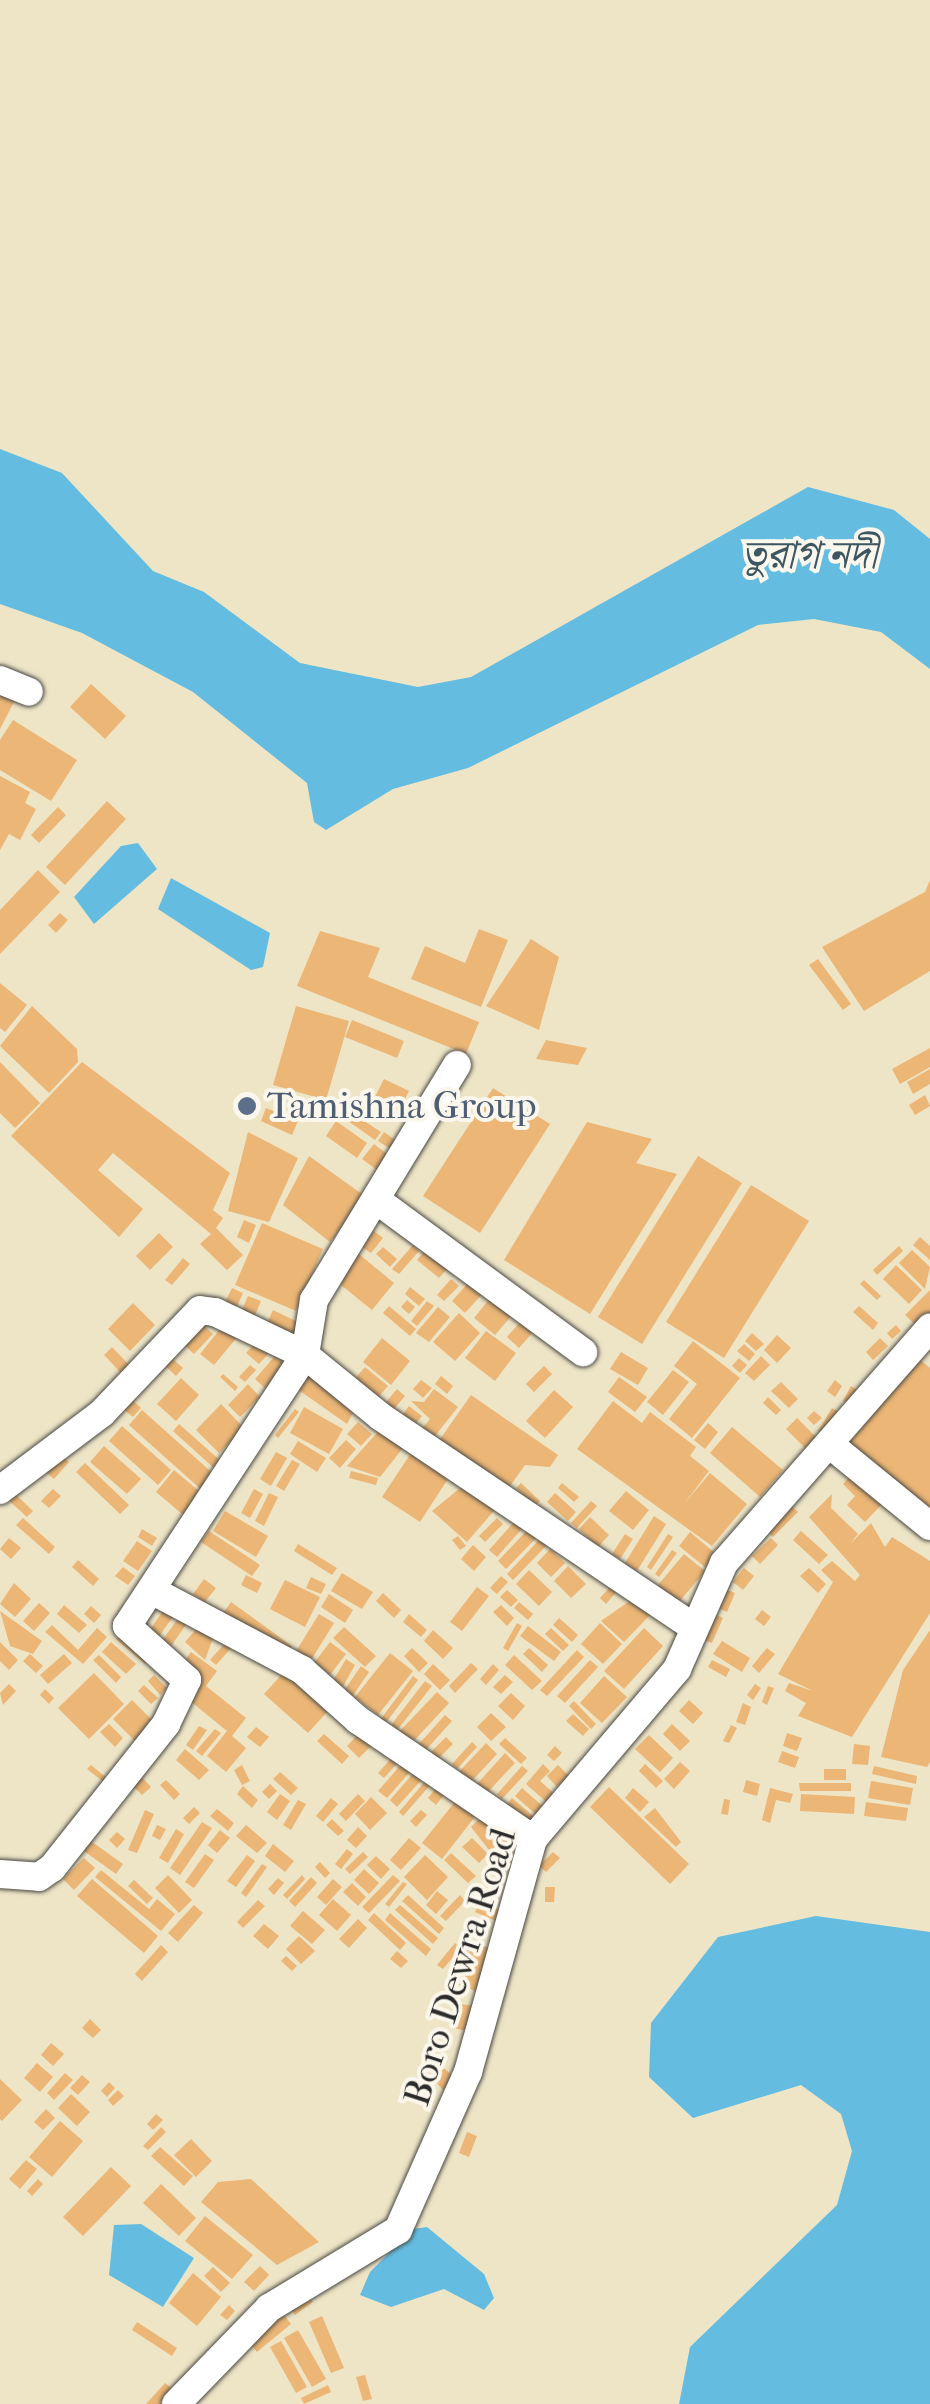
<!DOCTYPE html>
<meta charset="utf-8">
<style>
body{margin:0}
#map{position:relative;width:930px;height:2404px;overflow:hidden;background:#eee5c7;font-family:"IM FELL French Canon","Noto Serif Bengali",serif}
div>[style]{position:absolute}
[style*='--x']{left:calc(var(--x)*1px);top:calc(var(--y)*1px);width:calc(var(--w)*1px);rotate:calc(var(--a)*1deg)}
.water>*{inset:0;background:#64bde1}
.building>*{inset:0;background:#ebb676}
.roads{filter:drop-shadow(0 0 2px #484742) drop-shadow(0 0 2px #484742)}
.minor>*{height:28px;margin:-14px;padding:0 14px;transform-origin:14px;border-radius:14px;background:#fff}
.dots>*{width:28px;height:28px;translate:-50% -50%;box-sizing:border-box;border:5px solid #fbf7ec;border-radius:50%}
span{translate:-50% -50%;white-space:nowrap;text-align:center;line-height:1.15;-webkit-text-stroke:8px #fbf7ec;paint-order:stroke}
.service-label{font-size:38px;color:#4e5e75}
.left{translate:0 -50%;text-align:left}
.street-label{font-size:38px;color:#2b2b2b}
.water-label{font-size:40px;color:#3c5762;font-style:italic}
</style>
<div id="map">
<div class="water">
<div style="clip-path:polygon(0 449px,62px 473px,153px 571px,204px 592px,300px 663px,418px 687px,471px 677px,808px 487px,894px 510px,930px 539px,930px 669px,881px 632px,814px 619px,758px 625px,468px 768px,393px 789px,326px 830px,314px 822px,307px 783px,193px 692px,82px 633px,0 604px)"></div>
<div style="clip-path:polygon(138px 843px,157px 869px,94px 924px,74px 897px,121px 846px)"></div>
<div style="clip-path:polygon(171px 878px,270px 933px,263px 967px,251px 970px,158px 909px)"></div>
<div style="clip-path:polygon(816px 1916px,930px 1932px,930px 2404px,679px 2404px,690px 2347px,837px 2205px,852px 2151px,841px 2114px,801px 2085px,693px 2118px,649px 2077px,651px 2023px,718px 1937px)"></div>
<div style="clip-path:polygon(141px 2224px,194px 2258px,163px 2307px,109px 2275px,114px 2225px)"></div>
<div style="clip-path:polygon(427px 2227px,484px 2274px,494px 2298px,484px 2310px,444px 2289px,391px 2307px,360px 2295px,370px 2272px,413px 2229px)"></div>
</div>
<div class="building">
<div style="clip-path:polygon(91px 684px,126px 716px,105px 739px,70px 707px)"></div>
<div style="clip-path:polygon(0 689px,16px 698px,0 729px)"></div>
<div style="clip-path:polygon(13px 720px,77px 760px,51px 801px,0 770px,0 740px)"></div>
<div style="clip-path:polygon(0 776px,30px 792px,25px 803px,36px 809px,20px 840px,9px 834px,0 850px)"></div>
<div style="clip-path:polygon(107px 801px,126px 819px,65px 885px,46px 867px)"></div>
<div style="clip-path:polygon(58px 807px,66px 815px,39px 843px,31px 835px)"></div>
<div style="clip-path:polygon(38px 870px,60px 892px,0 954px,0 910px)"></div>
<div style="clip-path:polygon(930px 880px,930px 971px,864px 1011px,822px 947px,925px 892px)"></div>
<div style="clip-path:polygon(60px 913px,68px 920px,56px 933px,48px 925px)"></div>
<div style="clip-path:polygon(479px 929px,508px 940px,481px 1007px,411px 979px,425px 946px,465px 963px)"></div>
<div style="clip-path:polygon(320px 931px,380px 948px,368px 977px,479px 1022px,466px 1054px,297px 986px)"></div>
<div style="clip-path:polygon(531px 939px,559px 957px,539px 1030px,486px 1006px)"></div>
<div style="clip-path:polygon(818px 959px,851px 1004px,843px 1010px,809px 965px)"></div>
<div style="clip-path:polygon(0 983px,27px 1005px,5px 1032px,0 1028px)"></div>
<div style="clip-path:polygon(32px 1006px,77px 1049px,78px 1062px,49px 1093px,0 1046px)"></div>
<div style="clip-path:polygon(296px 1006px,349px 1021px,326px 1100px,273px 1085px)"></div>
<div style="clip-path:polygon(352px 1020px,404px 1041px,397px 1058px,345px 1037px)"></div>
<div style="clip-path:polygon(546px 1040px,587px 1048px,578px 1065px,536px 1059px)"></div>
<div style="clip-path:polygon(930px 1048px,930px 1067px,900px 1084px,892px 1069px)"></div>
<div style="clip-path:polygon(0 1062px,40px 1103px,15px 1128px,0 1113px)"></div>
<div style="clip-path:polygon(82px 1062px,230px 1173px,213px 1210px,223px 1218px,216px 1228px,243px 1255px,227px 1270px,200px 1244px,211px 1234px,113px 1153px,98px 1170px,143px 1209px,119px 1237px,11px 1136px)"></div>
<div style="clip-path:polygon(930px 1069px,930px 1084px,913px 1094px,907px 1082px)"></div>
<div style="clip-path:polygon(384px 1079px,409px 1091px,399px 1111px,374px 1099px)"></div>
<div style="clip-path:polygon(493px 1088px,550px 1124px,480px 1233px,423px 1196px)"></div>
<div style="clip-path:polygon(925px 1095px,930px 1106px,915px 1115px,909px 1105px)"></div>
<div style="clip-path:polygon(266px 1108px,298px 1121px,292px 1135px,261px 1121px)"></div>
<div style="clip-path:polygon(346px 1109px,381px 1132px,375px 1140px,341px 1116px)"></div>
<div style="clip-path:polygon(336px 1121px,367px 1143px,357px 1158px,326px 1136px)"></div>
<div style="clip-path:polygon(587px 1122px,652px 1139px,636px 1163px,677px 1174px,590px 1314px,504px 1260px)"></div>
<div style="clip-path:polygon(248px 1132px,298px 1158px,269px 1222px,228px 1211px)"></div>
<div style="clip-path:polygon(384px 1132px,404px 1146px,398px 1154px,378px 1141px)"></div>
<div style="clip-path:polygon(374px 1144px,396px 1161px,385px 1176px,362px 1159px)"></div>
<div style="clip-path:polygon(309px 1156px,366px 1197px,330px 1242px,283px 1205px)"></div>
<div style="clip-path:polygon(698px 1156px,742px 1183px,642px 1344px,598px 1317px)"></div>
<div style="clip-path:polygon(751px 1185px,809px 1221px,724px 1358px,666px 1322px)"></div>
<div style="clip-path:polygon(244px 1220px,256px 1225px,249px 1243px,237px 1237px)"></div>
<div style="clip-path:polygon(262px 1223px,323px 1249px,296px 1311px,235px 1285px)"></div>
<div style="clip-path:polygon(374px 1231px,383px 1238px,371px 1253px,362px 1247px)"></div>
<div style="clip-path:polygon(159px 1233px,173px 1247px,150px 1270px,136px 1256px)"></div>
<div style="clip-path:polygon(920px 1237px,930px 1246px,930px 1260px,913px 1245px)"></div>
<div style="clip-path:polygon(413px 1245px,419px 1251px,399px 1274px,392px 1269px)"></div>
<div style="clip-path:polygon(899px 1246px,903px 1251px,877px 1275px,873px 1270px)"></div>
<div style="clip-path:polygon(383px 1247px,397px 1259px,390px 1267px,376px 1254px)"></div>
<div style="clip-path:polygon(354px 1250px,394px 1283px,372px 1310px,331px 1277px)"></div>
<div style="clip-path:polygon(425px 1250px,447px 1269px,439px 1278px,417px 1260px)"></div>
<div style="clip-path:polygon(912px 1250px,930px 1267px,925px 1289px,899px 1263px)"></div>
<div style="clip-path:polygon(183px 1258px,190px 1264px,172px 1285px,165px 1280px)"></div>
<div style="clip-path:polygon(896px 1265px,922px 1290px,909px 1304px,883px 1279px)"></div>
<div style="clip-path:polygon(451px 1279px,459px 1286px,444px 1301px,437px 1295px)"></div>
<div style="clip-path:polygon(864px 1280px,881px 1296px,877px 1300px,860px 1284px)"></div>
<div style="clip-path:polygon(470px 1281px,484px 1292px,465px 1313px,452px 1301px)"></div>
<div style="clip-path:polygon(410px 1287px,425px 1299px,419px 1306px,405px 1294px)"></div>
<div style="clip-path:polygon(232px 1288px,243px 1293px,235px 1311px,223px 1306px)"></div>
<div style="clip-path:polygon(930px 1290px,930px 1322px,921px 1330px,905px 1315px)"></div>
<div style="clip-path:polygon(248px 1296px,261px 1301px,252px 1323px,239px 1317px)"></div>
<div style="clip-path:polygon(491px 1297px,513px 1314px,495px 1335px,474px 1318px)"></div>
<div style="clip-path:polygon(407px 1300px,415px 1307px,409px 1314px,401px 1307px)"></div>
<div style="clip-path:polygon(427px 1301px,434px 1306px,417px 1326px,411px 1321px)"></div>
<div style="clip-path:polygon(133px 1303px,155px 1325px,130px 1351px,108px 1329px)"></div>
<div style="clip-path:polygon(389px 1306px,416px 1329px,410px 1336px,383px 1313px)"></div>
<div style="clip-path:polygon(859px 1306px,878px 1323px,873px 1330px,853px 1312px)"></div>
<div style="clip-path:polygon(438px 1307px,450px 1317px,429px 1342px,416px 1333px)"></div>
<div style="clip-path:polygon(273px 1310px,300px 1323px,292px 1342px,264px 1330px)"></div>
<div style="clip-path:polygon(459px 1313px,480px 1333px,455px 1361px,433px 1342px)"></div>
<div style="clip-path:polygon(522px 1320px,534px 1331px,519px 1348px,507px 1337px)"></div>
<div style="clip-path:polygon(225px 1323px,239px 1335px,214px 1365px,200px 1354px)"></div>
<div style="clip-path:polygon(203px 1325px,213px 1334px,194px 1354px,184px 1345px)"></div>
<div style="clip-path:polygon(896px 1325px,901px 1331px,892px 1339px,887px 1333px)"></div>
<div style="clip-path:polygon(486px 1331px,516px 1353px,495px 1381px,465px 1358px)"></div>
<div style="clip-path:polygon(752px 1333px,764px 1344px,756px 1351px,745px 1341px)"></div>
<div style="clip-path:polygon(777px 1335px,791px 1348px,777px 1363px,764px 1350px)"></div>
<div style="clip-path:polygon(382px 1338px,410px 1361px,391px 1385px,363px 1362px)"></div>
<div style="clip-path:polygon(880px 1338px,888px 1346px,873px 1360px,866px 1352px)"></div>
<div style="clip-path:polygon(258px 1340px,271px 1351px,259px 1364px,246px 1353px)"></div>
<div style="clip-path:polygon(693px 1341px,740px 1378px,692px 1438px,669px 1419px,697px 1384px,674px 1366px)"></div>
<div style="clip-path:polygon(744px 1344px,755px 1354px,749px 1361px,737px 1351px)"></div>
<div style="clip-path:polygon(112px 1347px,131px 1367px,123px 1375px,104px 1355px)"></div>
<div style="clip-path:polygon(621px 1352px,648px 1368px,638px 1385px,610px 1369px)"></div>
<div style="clip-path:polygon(167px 1354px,183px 1368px,176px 1376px,161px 1362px)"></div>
<div style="clip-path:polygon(275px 1356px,288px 1367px,267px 1390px,255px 1379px)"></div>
<div style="clip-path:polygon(761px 1356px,770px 1365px,754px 1381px,745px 1373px)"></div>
<div style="clip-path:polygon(739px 1358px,747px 1365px,740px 1373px,732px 1366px)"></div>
<div style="clip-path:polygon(918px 1358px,930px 1368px,930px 1511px,848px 1445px)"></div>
<div style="clip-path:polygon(250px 1365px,256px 1370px,245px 1382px,239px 1377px)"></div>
<div style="clip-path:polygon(544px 1366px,552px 1374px,534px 1392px,526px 1384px)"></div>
<div style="clip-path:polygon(365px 1367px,388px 1386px,375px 1401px,352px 1382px)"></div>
<div style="clip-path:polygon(302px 1370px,359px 1402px,347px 1424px,293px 1386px)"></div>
<div style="clip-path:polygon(673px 1370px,689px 1382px,663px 1415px,647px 1402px)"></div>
<div style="clip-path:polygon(223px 1374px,238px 1387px,235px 1391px,220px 1377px)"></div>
<div style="clip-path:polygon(441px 1376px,453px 1386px,447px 1394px,435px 1384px)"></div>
<div style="clip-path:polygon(619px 1377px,647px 1397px,635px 1412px,608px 1392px)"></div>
<div style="clip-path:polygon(181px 1378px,199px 1395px,176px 1421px,157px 1404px)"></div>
<div style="clip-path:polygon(421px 1380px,432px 1388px,423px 1398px,413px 1389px)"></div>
<div style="clip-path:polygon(835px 1380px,842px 1386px,835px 1397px,827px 1391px)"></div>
<div style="clip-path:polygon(781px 1382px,798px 1399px,789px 1408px,771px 1391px)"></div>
<div style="clip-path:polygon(248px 1384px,260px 1397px,240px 1417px,228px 1405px)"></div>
<div style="clip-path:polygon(851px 1386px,857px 1390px,849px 1404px,843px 1401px)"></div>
<div style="clip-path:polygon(397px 1389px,405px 1396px,389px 1415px,381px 1408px)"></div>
<div style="clip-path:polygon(434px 1389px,458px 1407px,431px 1441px,419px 1432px,430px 1419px,411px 1401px,424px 1402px)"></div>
<div style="clip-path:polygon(554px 1390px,573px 1407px,545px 1438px,526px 1421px)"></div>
<div style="clip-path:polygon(127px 1395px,141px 1408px,133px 1417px,118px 1405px)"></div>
<div style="clip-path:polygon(471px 1395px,558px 1455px,550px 1467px,525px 1465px,508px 1489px,438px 1442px)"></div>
<div style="clip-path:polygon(768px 1397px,781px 1410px,776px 1415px,763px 1403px)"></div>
<div style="clip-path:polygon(613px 1401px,642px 1423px,650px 1412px,696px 1447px,690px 1456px,709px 1471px,684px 1504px,710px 1473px,747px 1504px,712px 1546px,577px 1449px)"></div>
<div style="clip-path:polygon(221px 1404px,244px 1428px,219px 1453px,196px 1430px)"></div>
<div style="clip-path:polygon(409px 1406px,422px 1416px,412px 1428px,400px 1418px)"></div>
<div style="clip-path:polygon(304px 1407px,343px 1429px,329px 1454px,290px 1433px)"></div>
<div style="clip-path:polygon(832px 1408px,842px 1414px,829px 1438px,818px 1431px)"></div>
<div style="clip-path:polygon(295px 1409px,299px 1412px,278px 1438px,275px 1435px)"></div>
<div style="clip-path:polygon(142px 1410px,218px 1478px,205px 1493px,129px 1425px)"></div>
<div style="clip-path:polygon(814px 1411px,822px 1418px,814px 1425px,807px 1418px)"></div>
<div style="clip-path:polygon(797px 1418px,825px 1446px,814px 1457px,786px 1429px)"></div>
<div style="clip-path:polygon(358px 1422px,372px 1434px,361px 1446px,347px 1434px)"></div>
<div style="clip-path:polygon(386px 1423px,407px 1443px,380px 1477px,347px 1466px)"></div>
<div style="clip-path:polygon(708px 1423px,718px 1432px,705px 1449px,694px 1440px)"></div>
<div style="clip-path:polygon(179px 1424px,223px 1463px,216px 1470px,173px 1431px)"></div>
<div style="clip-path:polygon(122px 1426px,171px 1470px,158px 1485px,109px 1441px)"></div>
<div style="clip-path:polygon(732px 1427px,783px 1470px,760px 1497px,710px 1453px)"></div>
<div style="clip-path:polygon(346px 1440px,356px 1449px,340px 1468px,329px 1458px)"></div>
<div style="clip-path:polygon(298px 1441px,326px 1458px,317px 1472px,290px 1454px)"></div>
<div style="clip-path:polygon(417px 1444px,455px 1468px,420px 1522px,382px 1497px)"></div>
<div style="clip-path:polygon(104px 1446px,141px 1479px,127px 1494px,90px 1462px)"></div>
<div style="clip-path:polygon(56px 1451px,69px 1462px,54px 1479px,41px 1468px)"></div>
<div style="clip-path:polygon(276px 1452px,287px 1458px,271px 1486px,260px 1479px)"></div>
<div style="clip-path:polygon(292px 1460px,300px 1464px,284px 1491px,276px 1486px)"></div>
<div style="clip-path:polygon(85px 1463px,129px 1505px,120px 1514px,76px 1472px)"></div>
<div style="clip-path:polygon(174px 1470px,206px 1497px,188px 1519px,156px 1492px)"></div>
<div style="clip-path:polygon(351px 1471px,378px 1478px,376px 1485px,349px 1478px)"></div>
<div style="clip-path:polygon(851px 1475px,884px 1502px,865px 1522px,847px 1505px,855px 1496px,843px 1484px)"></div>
<div style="clip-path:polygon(470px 1480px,499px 1505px,467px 1542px,432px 1511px)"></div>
<div style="clip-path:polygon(521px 1483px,540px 1501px,535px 1506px,516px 1488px)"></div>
<div style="clip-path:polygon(562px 1483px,579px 1497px,574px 1502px,558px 1488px)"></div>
<div style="clip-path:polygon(53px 1489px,61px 1496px,49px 1508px,41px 1501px)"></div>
<div style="clip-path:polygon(254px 1489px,263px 1494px,250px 1518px,241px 1513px)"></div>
<div style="clip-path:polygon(11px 1490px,33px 1511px,27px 1517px,5px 1497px)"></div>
<div style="clip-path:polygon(626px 1491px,649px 1510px,633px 1530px,609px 1511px)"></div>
<div style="clip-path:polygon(269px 1493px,278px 1497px,264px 1526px,255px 1521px)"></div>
<div style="clip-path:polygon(555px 1493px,576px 1512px,568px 1521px,547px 1502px)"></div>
<div style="clip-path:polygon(832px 1494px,831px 1508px,858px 1534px,850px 1544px,871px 1523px,885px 1547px,892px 1537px,930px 1561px,930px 1613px,852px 1737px,798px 1716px,806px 1703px,785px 1691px,789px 1683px,813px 1691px,778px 1674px,833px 1582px,821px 1570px,832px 1561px,855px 1581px,860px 1575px,809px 1517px)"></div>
<div style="clip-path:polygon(591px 1501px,597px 1506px,577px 1528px,571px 1523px)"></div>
<div style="clip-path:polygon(789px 1503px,798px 1512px,773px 1537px,764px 1528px)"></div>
<div style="clip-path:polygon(225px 1511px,268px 1536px,256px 1557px,213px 1531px)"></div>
<div style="clip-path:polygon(501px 1513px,528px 1522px,497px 1557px,489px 1550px,513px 1523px)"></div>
<div style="clip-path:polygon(654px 1516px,666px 1524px,637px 1571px,625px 1563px)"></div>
<div style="clip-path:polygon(590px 1517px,609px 1535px,598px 1547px,579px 1529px)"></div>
<div style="clip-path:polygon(23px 1518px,55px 1547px,49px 1554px,16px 1525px)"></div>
<div style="clip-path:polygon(497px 1518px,503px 1524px,485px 1542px,479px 1536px)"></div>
<div style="clip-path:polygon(530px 1527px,539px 1535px,506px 1569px,498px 1561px)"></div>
<div style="clip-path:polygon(142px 1529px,157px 1538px,152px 1546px,138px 1537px)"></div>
<div style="clip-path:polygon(209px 1531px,260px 1565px,252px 1576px,201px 1542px)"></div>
<div style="clip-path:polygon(801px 1531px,828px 1555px,819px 1564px,793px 1540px)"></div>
<div style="clip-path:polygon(690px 1532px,715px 1553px,705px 1567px,679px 1546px)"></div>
<div style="clip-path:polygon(625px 1534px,633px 1539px,620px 1559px,612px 1554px)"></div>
<div style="clip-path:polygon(668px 1534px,673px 1537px,651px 1570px,647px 1567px)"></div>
<div style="clip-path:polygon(458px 1536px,466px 1546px,460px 1550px,452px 1540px)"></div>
<div style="clip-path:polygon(9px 1538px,21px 1548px,11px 1559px,0 1549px)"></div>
<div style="clip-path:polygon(771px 1538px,778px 1545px,760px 1564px,752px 1556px)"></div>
<div style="clip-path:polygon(540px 1539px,547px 1545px,513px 1580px,507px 1574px)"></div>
<div style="clip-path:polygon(137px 1541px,152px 1551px,138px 1571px,123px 1561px)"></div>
<div style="clip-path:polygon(298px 1544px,337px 1568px,332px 1575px,294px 1551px)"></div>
<div style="clip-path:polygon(473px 1545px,486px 1557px,474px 1571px,461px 1559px)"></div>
<div style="clip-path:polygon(550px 1549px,565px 1563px,551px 1577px,537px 1563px)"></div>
<div style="clip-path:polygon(672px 1550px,677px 1553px,659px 1577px,655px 1574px)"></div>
<div style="clip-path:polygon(684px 1554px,705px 1571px,679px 1602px,658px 1585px)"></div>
<div style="clip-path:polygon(78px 1560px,99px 1579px,93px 1586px,72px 1567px)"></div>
<div style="clip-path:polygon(568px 1566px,586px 1584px,571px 1598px,554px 1581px)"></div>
<div style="clip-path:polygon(123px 1567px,135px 1576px,128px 1585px,115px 1576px)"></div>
<div style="clip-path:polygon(744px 1568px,754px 1576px,743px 1590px,733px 1582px)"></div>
<div style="clip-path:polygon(809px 1568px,826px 1584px,818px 1593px,800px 1576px)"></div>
<div style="clip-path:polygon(529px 1570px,552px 1592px,539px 1606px,516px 1584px)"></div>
<div style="clip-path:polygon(342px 1573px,373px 1592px,362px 1609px,331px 1591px)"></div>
<div style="clip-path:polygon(246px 1575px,262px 1583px,257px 1593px,241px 1585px)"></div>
<div style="clip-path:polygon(501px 1576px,508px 1582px,497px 1594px,490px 1588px)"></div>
<div style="clip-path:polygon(311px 1577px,326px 1584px,321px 1594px,306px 1588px)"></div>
<div style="clip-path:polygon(204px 1579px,216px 1588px,205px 1602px,193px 1594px)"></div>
<div style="clip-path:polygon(285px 1580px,320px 1597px,305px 1627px,270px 1609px)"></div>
<div style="clip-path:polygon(14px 1583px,31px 1599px,15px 1617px,0 1604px)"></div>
<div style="clip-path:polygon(612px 1585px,618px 1590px,606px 1604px,600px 1598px)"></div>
<div style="clip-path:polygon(477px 1587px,489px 1596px,462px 1631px,450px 1622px)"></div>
<div style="clip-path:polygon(723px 1588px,735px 1593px,727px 1612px,715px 1607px)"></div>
<div style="clip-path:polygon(507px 1590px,518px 1600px,511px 1607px,500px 1597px)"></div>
<div style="clip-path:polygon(383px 1593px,401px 1610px,394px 1618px,376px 1601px)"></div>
<div style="clip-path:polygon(329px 1594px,353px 1610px,345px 1623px,321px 1607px)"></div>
<div style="clip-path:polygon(634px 1598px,651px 1614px,624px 1642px,601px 1621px)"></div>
<div style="clip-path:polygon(231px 1602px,292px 1646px,280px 1662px,220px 1618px)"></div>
<div style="clip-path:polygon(519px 1602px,533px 1614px,528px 1620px,514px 1608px)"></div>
<div style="clip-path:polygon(39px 1603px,50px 1613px,34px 1631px,23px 1621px)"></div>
<div style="clip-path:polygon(169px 1603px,178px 1610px,157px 1639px,148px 1632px)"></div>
<div style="clip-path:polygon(64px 1605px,87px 1625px,79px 1633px,57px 1614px)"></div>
<div style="clip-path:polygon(501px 1605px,514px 1618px,507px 1626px,493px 1612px)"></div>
<div style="clip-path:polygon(91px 1606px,101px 1615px,94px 1623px,84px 1614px)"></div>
<div style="clip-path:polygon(762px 1610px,771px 1617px,764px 1626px,755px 1619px)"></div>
<div style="clip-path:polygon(0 1611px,42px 1641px,33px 1654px,10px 1646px)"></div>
<div style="clip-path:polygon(712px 1613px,723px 1618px,712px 1643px,701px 1639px)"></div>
<div style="clip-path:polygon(319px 1614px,334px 1623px,305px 1670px,290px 1661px)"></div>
<div style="clip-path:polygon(409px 1614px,427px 1630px,421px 1637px,403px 1622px)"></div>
<div style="clip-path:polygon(180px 1616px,188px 1622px,164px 1656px,155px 1650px)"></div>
<div style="clip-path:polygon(206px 1618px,217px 1627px,205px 1660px,185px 1642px)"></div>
<div style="clip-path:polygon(559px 1618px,578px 1635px,572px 1642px,553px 1625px)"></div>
<div style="clip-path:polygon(517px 1623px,522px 1626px,508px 1651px,503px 1648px)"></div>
<div style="clip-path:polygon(600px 1623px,622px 1644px,603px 1664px,581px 1644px)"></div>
<div style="clip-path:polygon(52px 1625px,78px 1650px,97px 1628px,107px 1637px,83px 1664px,45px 1632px)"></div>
<div style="clip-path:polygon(528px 1626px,561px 1652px,554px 1661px,520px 1636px)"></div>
<div style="clip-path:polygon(344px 1627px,376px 1656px,365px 1667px,333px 1638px)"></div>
<div style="clip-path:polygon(551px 1628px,569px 1645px,563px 1651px,545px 1634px)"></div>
<div style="clip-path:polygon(644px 1628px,663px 1646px,624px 1689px,604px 1671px)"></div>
<div style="clip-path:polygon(433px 1630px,453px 1648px,443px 1659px,424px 1641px)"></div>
<div style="clip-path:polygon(930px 1630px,930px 1762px,927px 1767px,881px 1757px,903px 1670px)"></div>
<div style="clip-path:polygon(121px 1632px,151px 1656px,145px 1664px,116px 1639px)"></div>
<div style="clip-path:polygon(227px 1641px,233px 1646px,216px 1665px,210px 1660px)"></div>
<div style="clip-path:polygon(722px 1641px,750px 1658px,742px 1672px,713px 1654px)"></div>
<div style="clip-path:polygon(0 1642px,18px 1660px,9px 1670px,0 1661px)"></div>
<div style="clip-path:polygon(111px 1642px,136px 1664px,126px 1674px,102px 1652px)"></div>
<div style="clip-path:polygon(330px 1642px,346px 1654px,330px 1675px,314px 1663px)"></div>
<div style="clip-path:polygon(412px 1648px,428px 1663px,419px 1672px,404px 1656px)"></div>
<div style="clip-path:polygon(529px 1648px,548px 1665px,542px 1672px,523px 1654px)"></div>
<div style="clip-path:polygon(767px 1648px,775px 1654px,759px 1673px,752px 1666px)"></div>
<div style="clip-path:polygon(577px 1650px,584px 1657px,547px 1696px,540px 1690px)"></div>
<div style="clip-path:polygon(191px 1652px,217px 1671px,206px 1686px,246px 1718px,232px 1736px,246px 1748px,226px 1772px,207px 1756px,227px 1731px,184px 1696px,181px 1666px)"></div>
<div style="clip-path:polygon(390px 1653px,413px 1671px,378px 1715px,355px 1697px)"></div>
<div style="clip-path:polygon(30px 1654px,43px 1666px,36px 1673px,23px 1661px)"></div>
<div style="clip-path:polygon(64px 1654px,72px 1663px,48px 1684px,40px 1675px)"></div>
<div style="clip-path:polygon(99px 1655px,121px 1677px,116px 1683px,93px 1660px)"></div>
<div style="clip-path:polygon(514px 1655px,542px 1681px,532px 1690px,505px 1665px)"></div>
<div style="clip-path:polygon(346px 1659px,355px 1665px,341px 1690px,331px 1684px)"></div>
<div style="clip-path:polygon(590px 1660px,598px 1667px,565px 1703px,557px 1696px)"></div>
<div style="clip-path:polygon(712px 1660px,730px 1669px,726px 1677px,708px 1667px)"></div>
<div style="clip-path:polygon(471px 1663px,478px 1669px,455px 1693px,449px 1686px)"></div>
<div style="clip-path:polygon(433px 1664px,450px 1680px,440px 1690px,424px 1674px)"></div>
<div style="clip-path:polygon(493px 1664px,499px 1670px,486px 1685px,480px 1679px)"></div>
<div style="clip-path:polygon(361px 1666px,369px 1672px,350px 1700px,341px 1695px)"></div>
<div style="clip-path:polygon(284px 1672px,327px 1712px,308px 1733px,264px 1694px)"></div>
<div style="clip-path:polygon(94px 1673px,124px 1704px,89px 1739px,58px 1708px)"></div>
<div style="clip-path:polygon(154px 1675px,167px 1688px,160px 1695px,148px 1681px)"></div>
<div style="clip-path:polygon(505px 1675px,513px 1682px,501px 1694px,493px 1687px)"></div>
<div style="clip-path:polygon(413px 1676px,418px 1680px,385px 1724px,380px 1720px)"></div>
<div style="clip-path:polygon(604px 1676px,627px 1697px,602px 1723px,580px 1703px)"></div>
<div style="clip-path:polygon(425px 1681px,432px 1686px,394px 1734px,388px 1729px)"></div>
<div style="clip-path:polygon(9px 1684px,16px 1691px,3px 1705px,0 1693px)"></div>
<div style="clip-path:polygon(755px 1684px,761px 1688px,753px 1700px,747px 1695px)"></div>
<div style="clip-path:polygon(144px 1685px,158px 1698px,151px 1704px,138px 1691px)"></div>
<div style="clip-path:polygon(768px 1686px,774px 1688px,767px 1705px,762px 1702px)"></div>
<div style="clip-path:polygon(45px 1689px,54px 1698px,49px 1704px,40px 1695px)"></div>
<div style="clip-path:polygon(437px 1692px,449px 1703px,412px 1743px,399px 1732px)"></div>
<div style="clip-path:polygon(511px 1693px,525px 1706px,513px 1720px,498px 1706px)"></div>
<div style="clip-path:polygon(132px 1700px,157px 1725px,138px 1744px,113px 1719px)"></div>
<div style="clip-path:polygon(689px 1700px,703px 1713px,693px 1724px,679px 1711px)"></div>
<div style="clip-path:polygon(574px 1701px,596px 1724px,591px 1729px,569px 1706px)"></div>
<div style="clip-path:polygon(743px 1703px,751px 1707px,745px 1725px,736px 1722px)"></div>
<div style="clip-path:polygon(491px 1713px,506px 1727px,491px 1741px,477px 1727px)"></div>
<div style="clip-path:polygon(573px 1714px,589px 1729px,583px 1736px,566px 1721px)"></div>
<div style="clip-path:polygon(445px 1715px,452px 1721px,425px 1751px,418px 1745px)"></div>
<div style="clip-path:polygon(109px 1724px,123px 1738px,115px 1747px,100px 1732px)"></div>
<div style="clip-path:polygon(672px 1724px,690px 1741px,680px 1751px,663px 1734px)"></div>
<div style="clip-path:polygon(731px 1725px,737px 1728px,729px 1743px,723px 1741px)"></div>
<div style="clip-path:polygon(199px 1726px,207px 1730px,193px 1750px,186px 1745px)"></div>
<div style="clip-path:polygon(366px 1726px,379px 1738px,359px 1758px,347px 1746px)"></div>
<div style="clip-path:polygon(256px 1727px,269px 1737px,260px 1747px,247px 1737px)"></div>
<div style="clip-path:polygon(215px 1729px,221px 1733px,202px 1756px,196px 1751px)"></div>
<div style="clip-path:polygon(787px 1733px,802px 1738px,797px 1751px,783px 1746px)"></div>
<div style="clip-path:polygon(324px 1734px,349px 1756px,342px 1764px,317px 1741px)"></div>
<div style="clip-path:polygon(649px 1735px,673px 1758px,660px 1772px,635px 1749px)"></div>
<div style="clip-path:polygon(446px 1737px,453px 1744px,438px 1759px,431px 1752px)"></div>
<div style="clip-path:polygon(505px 1738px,527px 1758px,521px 1764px,499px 1744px)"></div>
<div style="clip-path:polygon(472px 1742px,477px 1747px,457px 1769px,452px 1764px)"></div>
<div style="clip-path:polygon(486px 1743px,497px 1754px,470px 1783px,458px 1773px)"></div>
<div style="clip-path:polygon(854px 1744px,870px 1746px,868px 1765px,852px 1764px)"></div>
<div style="clip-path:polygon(555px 1746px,562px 1753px,554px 1761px,547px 1755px)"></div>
<div style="clip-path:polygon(185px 1749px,209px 1770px,199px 1780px,176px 1760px)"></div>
<div style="clip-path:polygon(782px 1751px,799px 1757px,795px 1768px,778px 1762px)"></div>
<div style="clip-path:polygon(396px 1753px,402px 1758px,384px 1778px,378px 1773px)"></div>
<div style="clip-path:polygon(505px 1753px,515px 1763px,487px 1793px,477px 1784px)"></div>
<div style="clip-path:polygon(406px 1759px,415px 1766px,387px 1798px,378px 1791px)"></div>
<div style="clip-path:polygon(680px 1762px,690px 1771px,674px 1789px,664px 1779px)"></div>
<div style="clip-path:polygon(543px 1764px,550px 1771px,540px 1781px,559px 1798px,551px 1806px,526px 1784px)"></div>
<div style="clip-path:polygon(645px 1764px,663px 1781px,656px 1788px,639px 1771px)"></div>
<div style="clip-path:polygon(91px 1765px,108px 1779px,105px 1783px,87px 1769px)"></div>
<div style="clip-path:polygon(242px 1765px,250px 1781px,242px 1785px,234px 1770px)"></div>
<div style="clip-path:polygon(558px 1765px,569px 1776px,557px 1787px,547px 1776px)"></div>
<div style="clip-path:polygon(522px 1766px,528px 1771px,502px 1799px,497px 1794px)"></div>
<div style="clip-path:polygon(874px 1766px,917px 1776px,916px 1784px,872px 1774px)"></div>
<div style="clip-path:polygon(134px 1769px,151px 1787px,142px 1795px,125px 1778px)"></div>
<div style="clip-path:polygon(417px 1769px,425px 1776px,397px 1807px,390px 1800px)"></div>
<div style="clip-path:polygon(824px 1769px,846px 1769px,846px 1780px,824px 1780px)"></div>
<div style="clip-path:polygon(280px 1772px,298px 1788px,291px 1795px,273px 1779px)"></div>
<div style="clip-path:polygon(427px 1779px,432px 1783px,403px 1816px,399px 1812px)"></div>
<div style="clip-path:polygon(166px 1780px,180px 1794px,174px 1800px,160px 1785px)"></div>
<div style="clip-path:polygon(746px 1780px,760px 1784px,757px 1796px,743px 1792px)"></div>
<div style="clip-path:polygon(871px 1781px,913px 1788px,910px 1805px,868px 1798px)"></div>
<div style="clip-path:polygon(440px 1783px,449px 1789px,436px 1805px,428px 1798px)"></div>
<div style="clip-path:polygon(799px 1783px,851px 1783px,851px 1791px,800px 1791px)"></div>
<div style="clip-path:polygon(270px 1784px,277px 1791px,269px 1799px,262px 1792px)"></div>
<div style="clip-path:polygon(243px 1786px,258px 1800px,252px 1808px,237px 1794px)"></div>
<div style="clip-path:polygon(609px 1787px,689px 1864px,670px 1884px,590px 1807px)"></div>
<div style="clip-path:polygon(522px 1788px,546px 1809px,539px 1817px,515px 1796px)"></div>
<div style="clip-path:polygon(633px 1788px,649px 1802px,640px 1812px,625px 1798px)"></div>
<div style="clip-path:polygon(770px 1788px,793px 1794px,790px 1803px,776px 1800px,770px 1823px,762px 1820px)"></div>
<div style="clip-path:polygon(462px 1793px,481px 1809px,442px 1859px,422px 1843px)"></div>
<div style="clip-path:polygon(280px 1794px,290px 1801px,277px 1820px,267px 1812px)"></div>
<div style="clip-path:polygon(358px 1794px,365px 1801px,346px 1821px,339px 1814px)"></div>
<div style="clip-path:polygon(801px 1794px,855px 1797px,854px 1814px,800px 1811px)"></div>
<div style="clip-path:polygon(371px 1797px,387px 1813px,370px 1830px,355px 1814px)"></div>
<div style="clip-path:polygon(331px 1798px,338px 1804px,323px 1822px,316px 1816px)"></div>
<div style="clip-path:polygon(512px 1798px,538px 1820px,530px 1829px,504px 1808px)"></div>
<div style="clip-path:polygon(724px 1799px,730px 1800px,728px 1815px,721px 1814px)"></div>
<div style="clip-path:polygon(298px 1800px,306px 1804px,291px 1830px,283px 1825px)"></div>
<div style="clip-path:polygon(866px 1802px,908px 1808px,906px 1821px,864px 1816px)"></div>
<div style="clip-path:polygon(194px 1807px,200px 1813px,189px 1824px,183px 1818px)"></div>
<div style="clip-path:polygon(655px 1808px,681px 1842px,676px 1847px,644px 1817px)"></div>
<div style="clip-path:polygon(217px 1809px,234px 1823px,228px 1831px,210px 1816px)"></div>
<div style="clip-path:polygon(145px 1810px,154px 1814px,137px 1853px,128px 1850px)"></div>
<div style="clip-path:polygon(421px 1810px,427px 1815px,416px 1827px,410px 1821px)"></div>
<div style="clip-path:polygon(488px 1810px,514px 1834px,498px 1851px,511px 1862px,504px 1869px,471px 1827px)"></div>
<div style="clip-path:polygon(332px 1819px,344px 1831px,338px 1836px,326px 1825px)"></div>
<div style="clip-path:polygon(202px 1822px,212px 1828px,180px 1875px,170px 1868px)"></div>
<div style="clip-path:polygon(157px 1825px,166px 1829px,160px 1840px,152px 1836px)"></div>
<div style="clip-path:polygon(246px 1825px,267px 1843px,257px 1853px,236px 1836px)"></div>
<div style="clip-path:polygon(358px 1827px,367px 1836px,356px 1848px,347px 1840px)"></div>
<div style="clip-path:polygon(176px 1829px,184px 1834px,168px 1863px,159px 1858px)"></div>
<div style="clip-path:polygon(220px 1830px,230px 1838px,217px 1853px,208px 1845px)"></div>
<div style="clip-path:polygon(117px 1832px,125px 1839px,117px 1848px,109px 1840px)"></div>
<div style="clip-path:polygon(409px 1838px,421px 1848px,401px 1870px,390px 1860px)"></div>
<div style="clip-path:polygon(472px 1838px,488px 1854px,479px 1863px,462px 1847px)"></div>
<div style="clip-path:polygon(88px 1839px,123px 1864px,116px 1874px,81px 1849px)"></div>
<div style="clip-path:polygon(273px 1844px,294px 1861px,285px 1872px,265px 1856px)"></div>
<div style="clip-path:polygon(347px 1849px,353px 1854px,341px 1869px,335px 1864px)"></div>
<div style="clip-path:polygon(363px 1852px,368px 1857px,350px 1874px,345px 1869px)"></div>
<div style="clip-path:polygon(553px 1852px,560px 1858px,546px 1872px,539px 1866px)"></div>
<div style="clip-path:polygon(451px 1853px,476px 1876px,468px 1883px,444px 1860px)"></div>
<div style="clip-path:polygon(205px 1854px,214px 1860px,194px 1888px,185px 1882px)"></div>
<div style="clip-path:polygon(247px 1855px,255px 1861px,236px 1887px,227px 1881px)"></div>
<div style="clip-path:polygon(425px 1855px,448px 1877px,427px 1900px,404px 1877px)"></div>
<div style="clip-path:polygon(376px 1856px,390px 1869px,381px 1879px,367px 1865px)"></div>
<div style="clip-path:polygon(84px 1858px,95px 1868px,74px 1890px,63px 1879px)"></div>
<div style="clip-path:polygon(320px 1862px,330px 1873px,325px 1878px,315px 1867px)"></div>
<div style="clip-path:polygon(262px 1864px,267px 1867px,246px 1897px,241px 1893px)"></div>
<div style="clip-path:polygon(364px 1869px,379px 1883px,369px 1894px,354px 1880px)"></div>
<div style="clip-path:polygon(101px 1870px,149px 1909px,157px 1899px,175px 1914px,161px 1931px,95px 1877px)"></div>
<div style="clip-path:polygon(168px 1875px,192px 1900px,179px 1913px,155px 1888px)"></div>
<div style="clip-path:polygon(302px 1875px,305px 1879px,287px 1899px,283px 1895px)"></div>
<div style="clip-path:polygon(393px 1875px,400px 1881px,369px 1913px,362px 1907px)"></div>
<div style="clip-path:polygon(311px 1877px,317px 1883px,295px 1907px,289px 1901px)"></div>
<div style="clip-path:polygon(278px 1878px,284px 1883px,274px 1895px,268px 1889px)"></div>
<div style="clip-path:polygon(92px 1879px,158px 1936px,144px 1953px,77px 1896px)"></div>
<div style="clip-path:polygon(333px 1879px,342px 1887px,326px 1905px,317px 1897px)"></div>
<div style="clip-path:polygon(134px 1880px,153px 1898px,147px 1904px,128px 1886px)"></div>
<div style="clip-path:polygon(403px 1882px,407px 1884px,389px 1907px,385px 1904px)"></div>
<div style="clip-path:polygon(495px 1882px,502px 1888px,491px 1900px,484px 1894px)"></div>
<div style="clip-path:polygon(352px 1883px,366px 1897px,358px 1906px,343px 1892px)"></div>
<div style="clip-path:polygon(545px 1887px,555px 1887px,554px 1902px,545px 1902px)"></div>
<div style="clip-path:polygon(437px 1891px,448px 1900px,436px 1914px,426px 1905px)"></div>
<div style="clip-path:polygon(408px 1895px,444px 1928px,439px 1934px,402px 1901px)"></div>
<div style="clip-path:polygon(460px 1895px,465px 1901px,446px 1921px,440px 1916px)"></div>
<div style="clip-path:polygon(333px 1899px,351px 1915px,337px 1931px,319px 1915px)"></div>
<div style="clip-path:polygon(258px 1900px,265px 1906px,243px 1928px,237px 1922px)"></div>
<div style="clip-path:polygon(480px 1902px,501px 1911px,496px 1921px,475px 1912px)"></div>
<div style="clip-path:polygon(194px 1905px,203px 1913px,178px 1942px,168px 1933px)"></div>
<div style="clip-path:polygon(400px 1905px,438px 1938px,433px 1944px,395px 1910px)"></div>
<div style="clip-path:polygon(303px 1911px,325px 1930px,312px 1944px,290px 1926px)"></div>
<div style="clip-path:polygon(374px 1913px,406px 1943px,400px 1950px,368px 1920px)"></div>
<div style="clip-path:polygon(390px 1913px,431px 1949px,426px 1956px,385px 1920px)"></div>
<div style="clip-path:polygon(358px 1919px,367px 1928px,349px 1948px,339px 1939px)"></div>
<div style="clip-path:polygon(264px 1924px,279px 1936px,268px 1949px,253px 1936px)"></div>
<div style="clip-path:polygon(299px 1936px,315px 1951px,301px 1964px,286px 1949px)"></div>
<div style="clip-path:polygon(465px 1940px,490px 1948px,476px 1991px,450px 1982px)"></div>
<div style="clip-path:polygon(455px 1943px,461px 1948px,443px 1969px,437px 1965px)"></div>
<div style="clip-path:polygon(161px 1945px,168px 1952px,142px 1981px,135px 1974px)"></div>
<div style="clip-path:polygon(397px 1951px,408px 1961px,401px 1968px,390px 1959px)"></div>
<div style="clip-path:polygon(286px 1956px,297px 1966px,292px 1971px,281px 1961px)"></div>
<div style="clip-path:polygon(455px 2003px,474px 2006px,469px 2031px,451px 2028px)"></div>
<div style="clip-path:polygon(90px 2019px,101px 2030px,93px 2038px,82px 2028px)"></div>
<div style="clip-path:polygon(51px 2043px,64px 2054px,53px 2066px,41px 2055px)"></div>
<div style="clip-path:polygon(37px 2063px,53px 2077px,40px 2092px,24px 2078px)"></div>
<div style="clip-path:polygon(444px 2068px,455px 2078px,443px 2090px,433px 2079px)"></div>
<div style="clip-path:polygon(65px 2073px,73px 2080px,54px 2100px,47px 2093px)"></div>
<div style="clip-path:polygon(82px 2075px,90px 2082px,78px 2095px,70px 2088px)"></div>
<div style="clip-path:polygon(0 2079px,22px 2100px,2px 2121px,0 2119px)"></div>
<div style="clip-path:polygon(109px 2082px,115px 2088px,107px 2097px,101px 2091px)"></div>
<div style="clip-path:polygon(118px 2090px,124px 2096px,113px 2106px,108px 2100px)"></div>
<div style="clip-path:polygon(71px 2094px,90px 2112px,77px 2126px,58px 2108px)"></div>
<div style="clip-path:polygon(46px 2109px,55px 2118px,43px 2130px,34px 2122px)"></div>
<div style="clip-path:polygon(156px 2114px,163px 2120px,153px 2130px,147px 2124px)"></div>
<div style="clip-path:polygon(60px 2121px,83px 2141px,52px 2177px,29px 2157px)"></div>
<div style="clip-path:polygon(161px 2127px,166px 2132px,148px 2150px,143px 2146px)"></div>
<div style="clip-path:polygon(467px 2132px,477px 2136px,469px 2157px,459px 2153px)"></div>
<div style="clip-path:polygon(191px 2139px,212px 2161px,196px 2177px,174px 2155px)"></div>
<div style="clip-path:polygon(160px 2147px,193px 2176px,184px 2186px,151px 2156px)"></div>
<div style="clip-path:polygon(26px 2160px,37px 2169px,20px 2189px,9px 2179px)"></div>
<div style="clip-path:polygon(111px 2167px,131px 2186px,83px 2236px,63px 2217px)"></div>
<div style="clip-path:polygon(38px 2179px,43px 2184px,32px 2196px,27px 2191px)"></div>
<div style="clip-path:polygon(251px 2179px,319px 2242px,277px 2265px,201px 2202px,218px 2182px)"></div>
<div style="clip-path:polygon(161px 2184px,196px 2218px,179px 2236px,143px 2203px)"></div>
<div style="clip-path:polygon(205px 2216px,253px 2255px,232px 2279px,185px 2241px)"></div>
<div style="clip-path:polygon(260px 2266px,269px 2275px,254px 2291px,244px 2282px)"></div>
<div style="clip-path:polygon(213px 2267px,230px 2283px,221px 2292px,204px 2276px)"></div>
<div style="clip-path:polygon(193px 2273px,221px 2297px,197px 2326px,169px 2303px)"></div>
<div style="clip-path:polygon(306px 2293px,313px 2302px,295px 2315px,288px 2305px)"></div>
<div style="clip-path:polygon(229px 2305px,235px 2311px,227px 2320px,220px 2315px)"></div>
<div style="clip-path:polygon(281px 2311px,291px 2324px,257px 2352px,246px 2339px)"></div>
<div style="clip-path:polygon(322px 2316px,344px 2368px,331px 2373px,309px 2322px)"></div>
<div style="clip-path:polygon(137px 2322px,177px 2348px,172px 2356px,132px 2330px)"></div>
<div style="clip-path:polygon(298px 2330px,326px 2379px,312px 2387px,284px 2338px)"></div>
<div style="clip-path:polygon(281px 2341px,307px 2387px,296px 2393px,270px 2347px)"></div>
<div style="clip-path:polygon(365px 2375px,372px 2399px,363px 2401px,356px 2377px)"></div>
<div style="clip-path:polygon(165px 2383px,175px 2391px,164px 2404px,146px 2404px)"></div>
<div style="clip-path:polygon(328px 2385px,331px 2392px,304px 2404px,301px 2398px)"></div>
</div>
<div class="roads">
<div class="minor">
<div style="--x:0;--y:680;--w:31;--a:22"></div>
<div style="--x:378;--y:1201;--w:255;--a:36.4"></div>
<div style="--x:833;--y:1447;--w:125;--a:39.2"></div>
<div style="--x:0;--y:1490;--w:128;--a:-37"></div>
<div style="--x:102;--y:1413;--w:142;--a:-46.4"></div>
<div style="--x:200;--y:1310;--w:15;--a:8"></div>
<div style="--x:215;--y:1312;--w:100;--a:25.5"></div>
<div style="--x:305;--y:1355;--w:98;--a:39.2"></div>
<div style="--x:381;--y:1417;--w:376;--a:33.9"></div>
<div style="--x:153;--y:1591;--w:169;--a:27.9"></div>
<div style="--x:302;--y:1670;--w:75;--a:41.8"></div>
<div style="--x:358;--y:1720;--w:212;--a:34.2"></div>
<div style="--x:0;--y:1874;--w:39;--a:4"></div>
<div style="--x:39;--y:1877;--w:16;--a:-35"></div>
<div style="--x:52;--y:1868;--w:184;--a:-51.6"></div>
<div style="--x:166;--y:1724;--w:49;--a:-64.5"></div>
<div style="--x:187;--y:1680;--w:81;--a:-138"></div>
<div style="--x:127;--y:1626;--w:324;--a:-56.7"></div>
<div style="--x:305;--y:1355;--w:56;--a:-80.7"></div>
<div style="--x:314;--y:1300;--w:275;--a:-58.7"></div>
<div style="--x:176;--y:2404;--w:134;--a:-45.9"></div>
<div style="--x:269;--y:2308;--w:151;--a:-31.2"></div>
<div style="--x:398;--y:2230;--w:173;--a:-66.1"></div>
<div style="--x:468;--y:2072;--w:242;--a:-74.4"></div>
<div style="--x:533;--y:1839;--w:223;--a:-49.7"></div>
<div style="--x:677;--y:1669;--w:116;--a:-66.1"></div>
<div style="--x:724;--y:1563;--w:313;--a:-48.8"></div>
</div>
</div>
<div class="dots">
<div style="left:247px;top:1106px;background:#5c6f8a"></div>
</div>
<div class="service-label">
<span class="left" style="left:267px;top:1106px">Tamishna Group</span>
</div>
<div class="street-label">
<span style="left:460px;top:1967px;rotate:-72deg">Boro Dewra Road</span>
</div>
<div class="water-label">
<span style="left:809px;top:555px">তুরাগ নদী</span>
</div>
</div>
